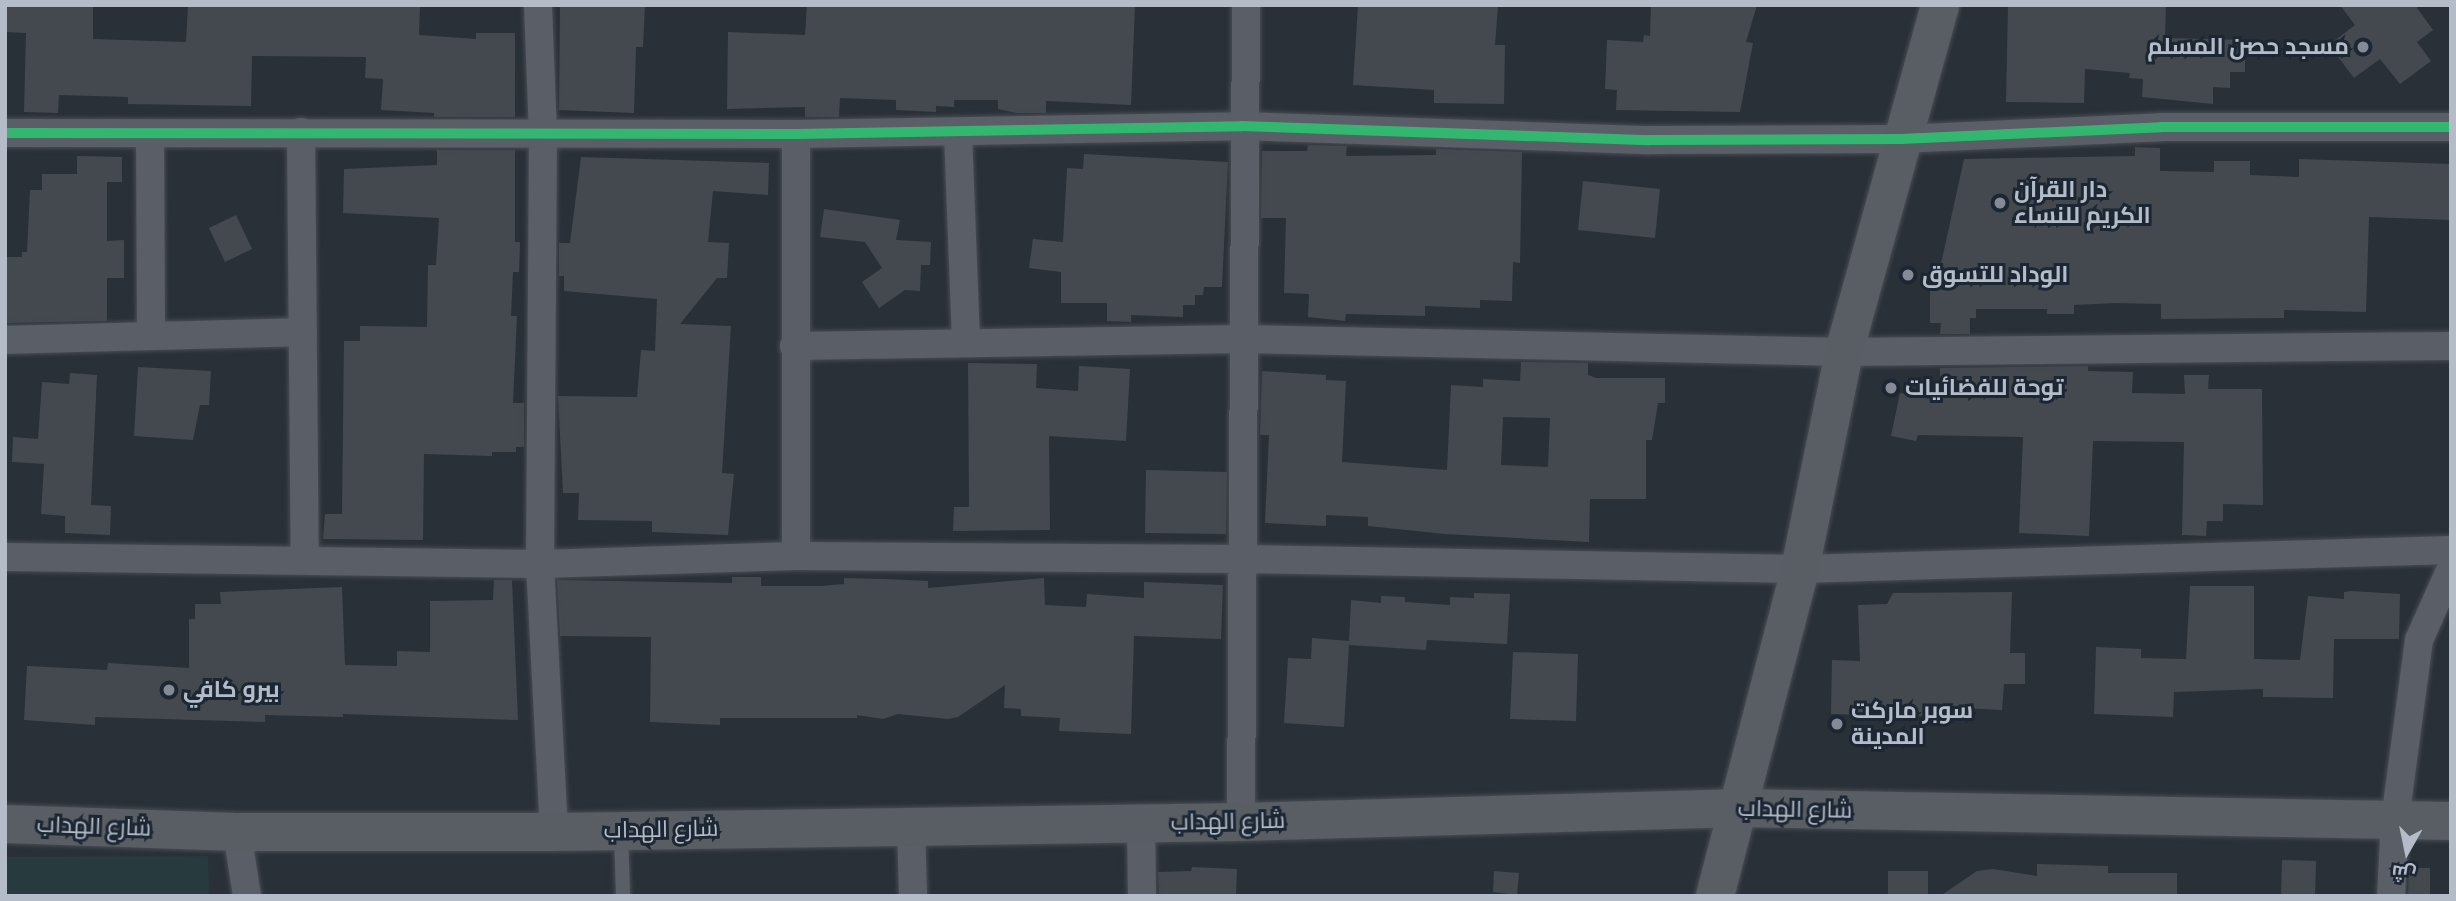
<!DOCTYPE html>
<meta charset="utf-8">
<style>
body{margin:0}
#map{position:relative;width:2456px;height:901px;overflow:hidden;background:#2a3038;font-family:Roboto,Cairo,sans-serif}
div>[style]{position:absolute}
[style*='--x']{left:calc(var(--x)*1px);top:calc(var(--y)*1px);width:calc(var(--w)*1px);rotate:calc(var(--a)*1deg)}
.green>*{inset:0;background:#273a3e}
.building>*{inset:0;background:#444950}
.roads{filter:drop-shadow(0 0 2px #484c53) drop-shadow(0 0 2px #484c53)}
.lane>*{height:14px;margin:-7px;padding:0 7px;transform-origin:7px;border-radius:7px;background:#5a5e66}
.street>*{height:28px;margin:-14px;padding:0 14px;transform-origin:14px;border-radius:14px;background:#5a5e66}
.secondary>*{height:38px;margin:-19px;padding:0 19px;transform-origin:19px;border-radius:19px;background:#595d64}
.cycleway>*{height:10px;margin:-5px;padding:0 5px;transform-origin:5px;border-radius:5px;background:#33b770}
.dots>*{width:19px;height:19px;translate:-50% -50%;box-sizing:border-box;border:4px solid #1d2633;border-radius:50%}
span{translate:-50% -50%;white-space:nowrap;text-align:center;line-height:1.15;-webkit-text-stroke:6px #1d2633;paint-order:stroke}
.poi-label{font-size:23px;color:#b4bcc9;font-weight:700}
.right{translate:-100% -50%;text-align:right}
.left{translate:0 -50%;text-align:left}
.street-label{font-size:23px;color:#b4bcc9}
.frame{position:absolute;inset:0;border:7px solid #b4bcc9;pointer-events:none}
.north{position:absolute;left:2372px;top:817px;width:70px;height:70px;-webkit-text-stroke:5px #1d2633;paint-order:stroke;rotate:189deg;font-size:19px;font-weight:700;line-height:28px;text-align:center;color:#b4bcc9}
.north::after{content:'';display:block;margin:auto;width:24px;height:32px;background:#b4bcc9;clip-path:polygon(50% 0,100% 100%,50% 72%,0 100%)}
</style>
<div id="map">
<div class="green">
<div style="clip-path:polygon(208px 856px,209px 896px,5px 896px,5px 857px)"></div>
</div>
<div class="building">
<div style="clip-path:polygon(5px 5px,93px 5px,93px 39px,186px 42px,188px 5px,420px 5px,419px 35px,476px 39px,476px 33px,515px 33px,515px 117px,434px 117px,434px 113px,381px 110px,383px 79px,365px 78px,366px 57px,252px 56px,251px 106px,128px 104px,128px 97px,59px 95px,58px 113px,24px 112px,26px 33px,5px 32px)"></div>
<div style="clip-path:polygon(560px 5px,645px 5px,643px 47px,636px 47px,634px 113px,559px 110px)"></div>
<div style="clip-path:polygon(807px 5px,1135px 5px,1131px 105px,1046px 101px,1046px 113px,1017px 113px,998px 109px,998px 100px,954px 100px,954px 107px,936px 106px,936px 112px,896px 110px,896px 100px,840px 98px,839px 117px,805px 117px,805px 107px,727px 109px,728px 32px,805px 35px)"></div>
<div style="clip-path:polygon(1358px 5px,1498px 5px,1495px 45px,1505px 45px,1504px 104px,1434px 103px,1434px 90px,1353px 85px)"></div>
<div style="clip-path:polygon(1651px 5px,1757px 5px,1746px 42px,1753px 43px,1740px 112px,1616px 110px,1617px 90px,1605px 89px,1607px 40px,1643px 42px,1644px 35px,1650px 36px)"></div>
<div style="clip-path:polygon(2008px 5px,2166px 5px,2165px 38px,2245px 40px,2245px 72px,2230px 72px,2230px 88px,2213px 87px,2213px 104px,2142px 97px,2143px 79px,2129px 78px,2130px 73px,2085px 69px,2084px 103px,2006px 102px)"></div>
<div style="clip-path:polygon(2340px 5px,2415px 5px,2433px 30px,2417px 42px,2431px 61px,2400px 84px,2380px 59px,2354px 78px,2329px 45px,2355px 25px)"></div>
<div style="clip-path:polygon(1308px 145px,1347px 146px,1346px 156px,1436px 155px,1436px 149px,1522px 152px,1520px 263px,1513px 262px,1512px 301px,1480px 300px,1480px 308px,1425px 306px,1425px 316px,1346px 314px,1345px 321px,1308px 317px,1309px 294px,1284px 293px,1286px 218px,1261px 218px,1262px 151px,1307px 151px)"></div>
<div style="clip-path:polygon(2135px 147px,2160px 148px,2160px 171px,2214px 172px,2214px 161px,2250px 161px,2250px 175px,2299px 177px,2299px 159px,2451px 164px,2451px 220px,2369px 217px,2366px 312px,2284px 310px,2284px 318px,2161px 319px,2161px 304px,2115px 303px,2074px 305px,2074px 314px,2047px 314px,2047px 309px,1976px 309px,1976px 318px,1970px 318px,1970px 334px,1940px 334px,1941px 323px,1930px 323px,1930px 282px,1937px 282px,1964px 159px,2135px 156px)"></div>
<div style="clip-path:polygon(437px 150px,515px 150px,515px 242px,520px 242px,519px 272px,513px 272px,511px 316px,517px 316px,513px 403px,524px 403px,524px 447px,516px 447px,516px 452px,492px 452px,492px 456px,424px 454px,423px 540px,323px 539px,325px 514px,342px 514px,344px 341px,360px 341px,360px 326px,427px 327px,428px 265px,436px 265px,439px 218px,343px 213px,344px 169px,437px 165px)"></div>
<div style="clip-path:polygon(1084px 154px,1228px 162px,1222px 287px,1204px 287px,1203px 295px,1195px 295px,1195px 305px,1183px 305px,1183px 317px,1131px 315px,1131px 322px,1107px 321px,1107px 303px,1061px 303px,1061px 272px,1029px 268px,1033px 239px,1063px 242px,1067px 168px,1083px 169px)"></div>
<div style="clip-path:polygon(77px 156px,122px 157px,122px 182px,107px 182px,107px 241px,124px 240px,124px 278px,107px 278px,107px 321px,5px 323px,5px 257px,22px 257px,22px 252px,27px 252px,30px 190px,42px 190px,42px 174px,77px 174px)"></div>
<div style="clip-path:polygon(581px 157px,769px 163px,768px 195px,713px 191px,708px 242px,729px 243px,727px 278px,717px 278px,680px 324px,731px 326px,722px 473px,734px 474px,728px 535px,652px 532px,652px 521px,578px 520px,579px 493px,563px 493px,558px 396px,637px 397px,641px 350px,655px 351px,657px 299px,564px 291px,564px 276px,559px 276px,559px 243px,570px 243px)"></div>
<div style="clip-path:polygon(1583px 181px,1660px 189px,1655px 238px,1578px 230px)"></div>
<div style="clip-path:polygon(824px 209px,900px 220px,896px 240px,931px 242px,930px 265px,921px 265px,920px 291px,905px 290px,879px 308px,862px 282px,882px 268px,865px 242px,820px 237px)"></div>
<div style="clip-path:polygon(236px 215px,252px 249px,225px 262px,209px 228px)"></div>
<div style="clip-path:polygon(evenodd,1521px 362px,1588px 363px,1588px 375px,1596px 378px,1665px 378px,1665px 403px,1658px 403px,1652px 440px,1646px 440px,1646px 499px,1590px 499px,1589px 542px,1445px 534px,1368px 526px,1368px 517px,1326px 515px,1326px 526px,1265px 523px,1269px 435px,1260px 435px,1262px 371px,1326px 375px,1326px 380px,1346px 381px,1342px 462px,1447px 470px,1451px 385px,1483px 387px,1483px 379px,1520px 381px,1521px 362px,1503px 417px,1550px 418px,1548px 467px,1501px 465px,1503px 417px)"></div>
<div style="clip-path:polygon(968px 363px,1037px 364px,1036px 388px,1078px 391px,1079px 366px,1130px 369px,1126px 441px,1049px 436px,1050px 530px,953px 531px,954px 507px,969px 507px)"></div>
<div style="clip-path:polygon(2088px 366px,2088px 371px,2133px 372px,2132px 393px,2185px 394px,2184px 375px,2209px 375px,2208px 389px,2262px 389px,2263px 505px,2223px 504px,2223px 521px,2207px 521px,2206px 536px,2182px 535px,2184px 442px,2093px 441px,2089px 536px,2019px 533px,2023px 437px,1918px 435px,1916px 441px,1891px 436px,1900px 393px,1940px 401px,1940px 368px)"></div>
<div style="clip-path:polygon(138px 367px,211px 371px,209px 405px,200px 405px,193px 440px,134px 436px)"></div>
<div style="clip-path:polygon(70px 373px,97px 375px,91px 505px,111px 506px,110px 535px,65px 533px,65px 516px,41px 514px,44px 464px,12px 462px,13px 437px,38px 439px,42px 382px,69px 384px)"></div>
<div style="clip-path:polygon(1146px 470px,1227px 472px,1226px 534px,1145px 533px)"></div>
<div style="clip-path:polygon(732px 577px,761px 577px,761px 586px,821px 586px,844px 584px,844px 578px,885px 579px,928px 581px,928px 588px,1044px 578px,1045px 605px,1086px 607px,1087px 594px,1144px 598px,1144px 582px,1223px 585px,1221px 639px,1134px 636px,1131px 734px,1059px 731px,1060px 718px,1021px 716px,1021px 709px,1004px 708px,1005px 685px,958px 717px,948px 719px,898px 714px,883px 719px,857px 715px,857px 718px,720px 718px,720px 725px,650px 722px,651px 637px,560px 636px,557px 580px,732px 583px)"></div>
<div style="clip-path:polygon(494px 580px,512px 580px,518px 720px,343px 714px,343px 717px,265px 715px,265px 722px,95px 717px,95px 725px,24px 720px,27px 666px,107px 670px,108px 663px,189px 668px,189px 619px,195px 619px,195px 604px,221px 604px,220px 592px,342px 587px,345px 665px,397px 666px,397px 651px,430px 652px,430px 601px,493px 600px)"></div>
<div style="clip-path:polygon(2190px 586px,2254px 586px,2254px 659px,2300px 660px,2308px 596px,2344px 599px,2344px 592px,2351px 591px,2400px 594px,2399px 639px,2334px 639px,2333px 698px,2263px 697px,2263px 689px,2174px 692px,2173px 717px,2094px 714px,2096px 647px,2141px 649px,2141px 658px,2186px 659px)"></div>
<div style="clip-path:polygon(2012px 592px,2010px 653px,2025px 653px,2025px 684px,2004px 684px,2002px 710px,1926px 706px,1926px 716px,1831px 714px,1832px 660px,1860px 661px,1858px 605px,1887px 604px,1893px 593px)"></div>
<div style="clip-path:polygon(1474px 593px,1510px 594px,1507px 644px,1427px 640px,1426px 650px,1349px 645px,1344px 727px,1284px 723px,1288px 658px,1311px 659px,1312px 638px,1349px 641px,1351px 600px,1381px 603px,1381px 596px,1405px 597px,1405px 602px,1450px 605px,1450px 597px,1474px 598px)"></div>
<div style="clip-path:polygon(1513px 652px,1578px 654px,1576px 721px,1510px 719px)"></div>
<div style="clip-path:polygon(2282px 860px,2316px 861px,2315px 896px,2281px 896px)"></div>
<div style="clip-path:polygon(2037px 864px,2108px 866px,2108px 873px,2177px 873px,2177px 896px,1940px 896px,1977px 871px,1993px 869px,2037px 876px)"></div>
<div style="clip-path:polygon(1192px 867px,1237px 869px,1236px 896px,1159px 896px,1158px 872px,1191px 871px)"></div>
<div style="clip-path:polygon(2409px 868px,2430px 868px,2430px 896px,2408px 896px)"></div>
<div style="clip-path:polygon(1494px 871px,1519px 873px,1517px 895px,1493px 892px)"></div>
<div style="clip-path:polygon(1888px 871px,1928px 871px,1928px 896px,1888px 896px)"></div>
</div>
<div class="roads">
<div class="lane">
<div style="--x:621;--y:831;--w:65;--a:88.2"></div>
</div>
<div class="street">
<div style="--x:538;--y:5;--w:129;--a:87.8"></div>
<div style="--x:543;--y:134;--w:430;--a:90.4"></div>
<div style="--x:540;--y:564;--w:268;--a:87"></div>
<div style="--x:301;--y:132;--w:428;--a:89.5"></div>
<div style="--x:5;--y:133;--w:791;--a:0.07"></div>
<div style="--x:796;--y:134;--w:446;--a:-1"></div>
<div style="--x:1242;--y:126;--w:407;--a:2"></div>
<div style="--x:1649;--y:140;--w:252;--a:-0.2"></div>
<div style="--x:1901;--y:139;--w:260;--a:-2.6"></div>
<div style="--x:2161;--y:127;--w:290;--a:0"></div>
<div style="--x:958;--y:133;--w:207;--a:87.8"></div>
<div style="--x:150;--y:134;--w:200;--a:89.7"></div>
<div style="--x:796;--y:134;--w:422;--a:90"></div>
<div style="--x:5;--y:340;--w:298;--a:-1.5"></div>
<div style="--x:794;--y:346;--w:450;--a:-0.9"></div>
<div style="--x:1244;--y:339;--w:600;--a:1.24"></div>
<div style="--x:1844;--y:352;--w:607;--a:-0.57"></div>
<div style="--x:5;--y:557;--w:535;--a:0.75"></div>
<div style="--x:540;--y:564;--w:256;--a:-1.8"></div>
<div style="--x:796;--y:556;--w:447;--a:0.4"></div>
<div style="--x:1243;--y:559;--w:557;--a:1.03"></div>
<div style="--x:1800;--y:569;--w:651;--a:-1.67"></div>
<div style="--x:1241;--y:822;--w:817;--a:-89.65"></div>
<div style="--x:1141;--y:823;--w:73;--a:89.2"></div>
<div style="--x:911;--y:827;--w:69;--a:88.3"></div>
<div style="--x:237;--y:832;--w:65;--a:81.1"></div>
<div style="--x:2391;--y:896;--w:76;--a:-87"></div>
<div style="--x:2395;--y:820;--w:182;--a:-82.4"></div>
<div style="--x:2419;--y:640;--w:79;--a:-66"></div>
</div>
<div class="secondary">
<div style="--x:5;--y:824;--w:232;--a:2"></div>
<div style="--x:237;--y:832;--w:317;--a:0"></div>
<div style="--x:554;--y:832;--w:687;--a:-0.83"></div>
<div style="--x:1241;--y:822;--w:496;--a:-1.6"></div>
<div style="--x:1737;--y:808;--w:714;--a:1.04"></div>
<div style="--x:1715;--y:896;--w:338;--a:-75.4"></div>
<div style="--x:1800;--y:569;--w:221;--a:-78.5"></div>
<div style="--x:1844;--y:352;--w:360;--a:-74.5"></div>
</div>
</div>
<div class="cycleway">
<div style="--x:5;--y:133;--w:791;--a:0.07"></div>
<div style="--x:796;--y:134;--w:446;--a:-1"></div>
<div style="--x:1242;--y:126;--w:407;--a:2"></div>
<div style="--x:1649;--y:140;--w:252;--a:-0.2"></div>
<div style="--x:1901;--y:139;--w:260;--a:-2.6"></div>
<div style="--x:2161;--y:127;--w:290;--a:0"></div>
</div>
<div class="dots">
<div style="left:2363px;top:47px;background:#848b96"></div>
<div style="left:2000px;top:203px;background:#848b96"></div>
<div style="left:1908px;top:275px;background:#848b96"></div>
<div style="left:1891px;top:388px;background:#848b96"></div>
<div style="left:169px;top:690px;background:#848b96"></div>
<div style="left:1837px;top:724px;background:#848b96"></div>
</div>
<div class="poi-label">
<span class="right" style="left:2349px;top:47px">مسجد حصن المسلم</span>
<span class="left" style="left:2014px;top:203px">دار القرآن<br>الكريم للنساء</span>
<span class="left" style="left:1922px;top:275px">الوداد للتسوق</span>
<span class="left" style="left:1905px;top:388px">توحة للفضائيات</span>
<span class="left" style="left:183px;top:690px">بيرو كافي</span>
<span class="left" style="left:1851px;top:724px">سوبر ماركت<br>المدينة</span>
</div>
<div class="street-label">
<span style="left:1795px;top:810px;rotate:1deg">شارع الهداب</span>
<span style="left:1228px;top:822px;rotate:-1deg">شارع الهداب</span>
<span style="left:94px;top:827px;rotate:2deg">شارع الهداب</span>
<span style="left:661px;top:830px;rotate:-1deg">شارع الهداب</span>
</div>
<div class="frame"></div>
<div class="north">ش</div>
</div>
